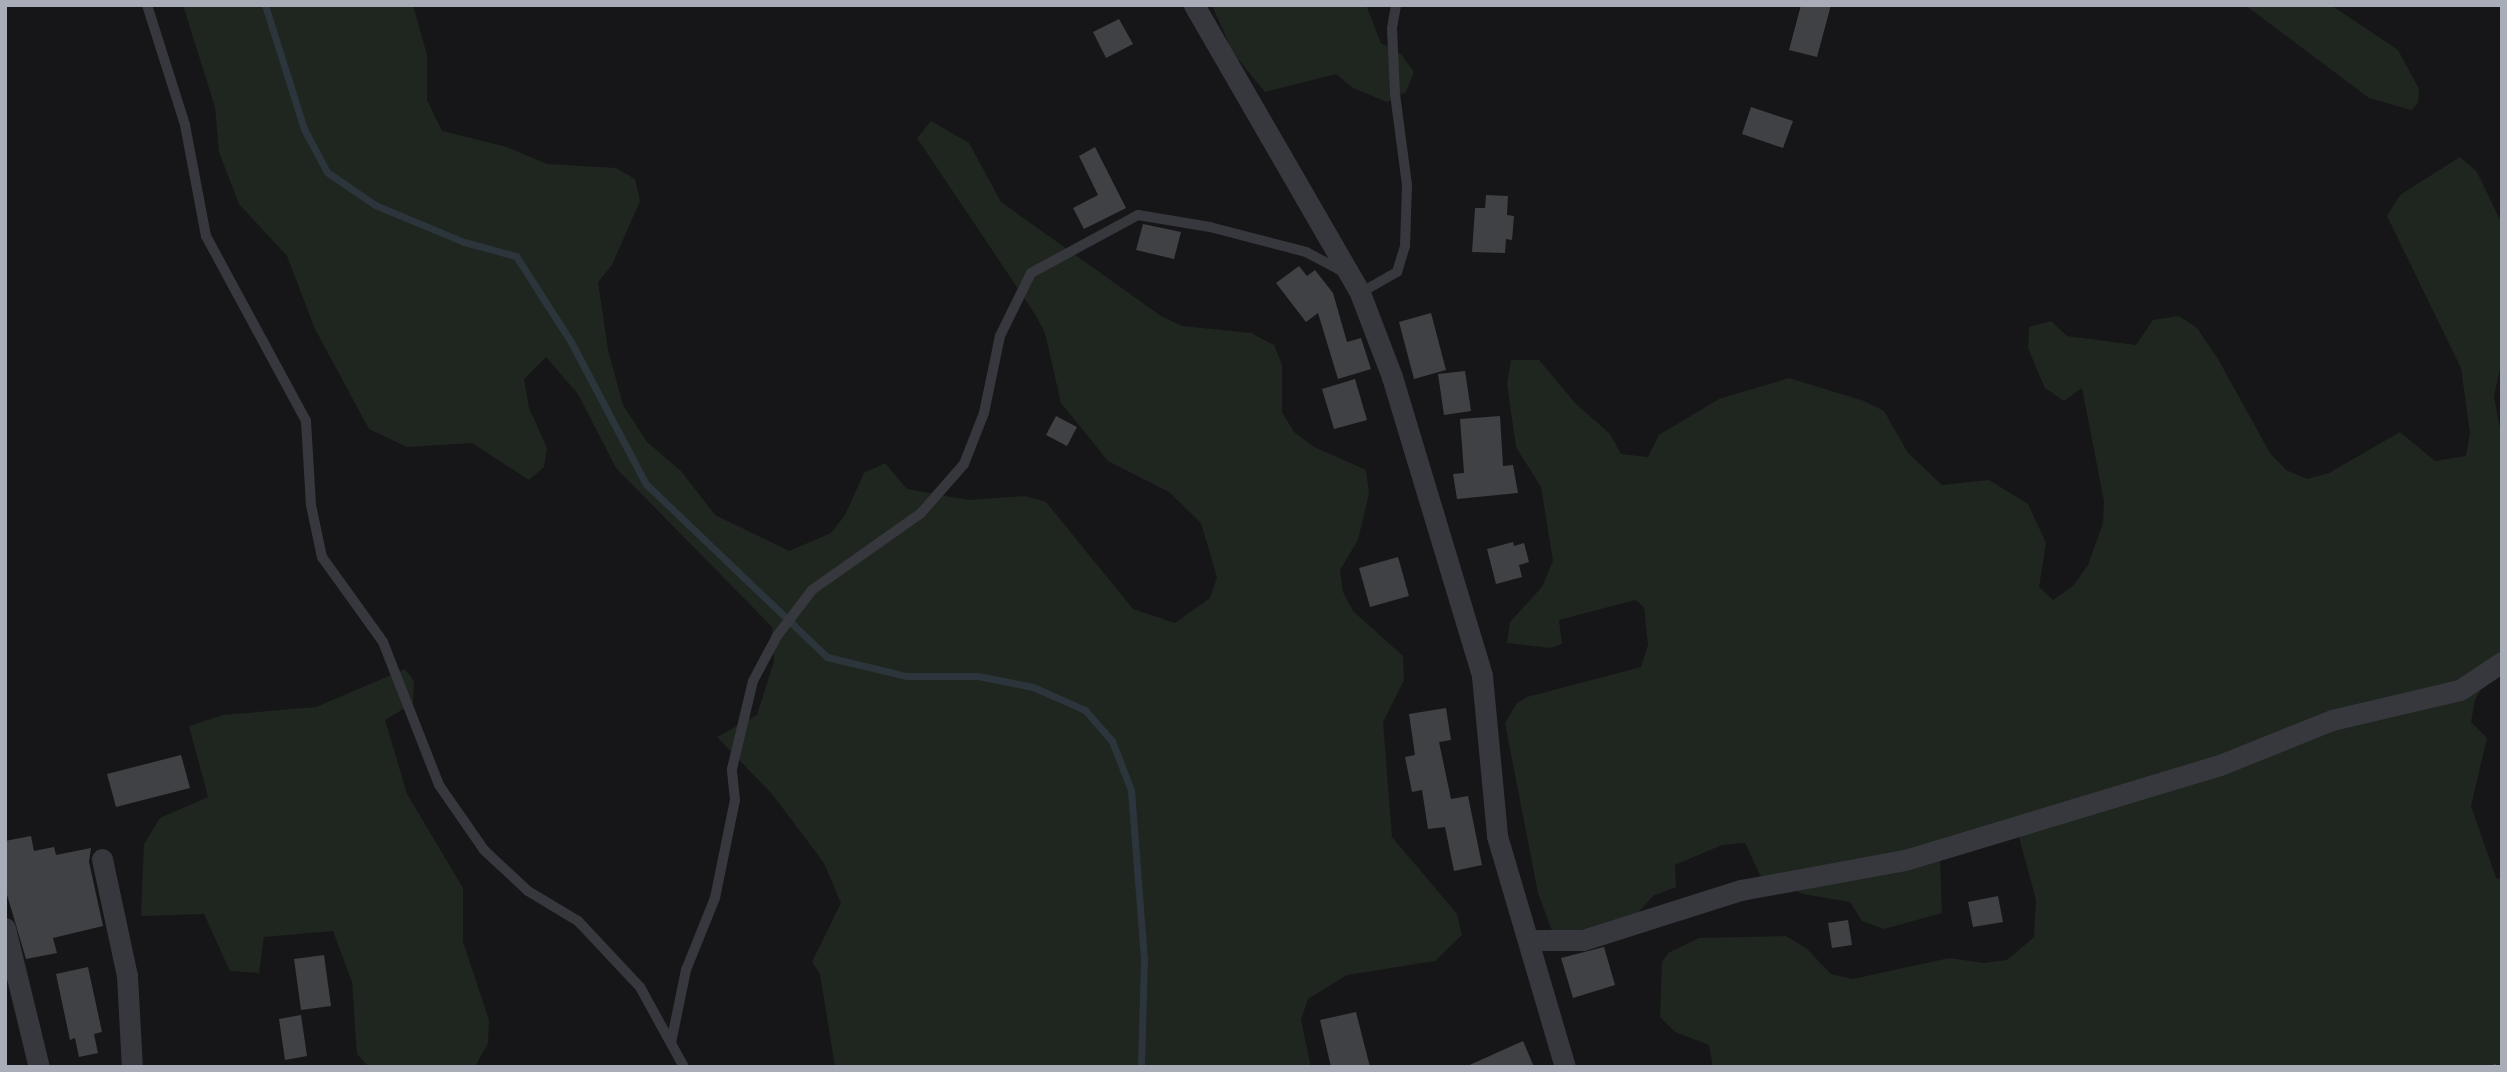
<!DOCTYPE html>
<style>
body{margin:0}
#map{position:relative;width:2507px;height:1072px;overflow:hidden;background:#161618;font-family:Lato,sans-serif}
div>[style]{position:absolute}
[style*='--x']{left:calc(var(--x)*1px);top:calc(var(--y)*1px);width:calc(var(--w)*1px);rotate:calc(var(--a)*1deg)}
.green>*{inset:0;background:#1e261f}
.stream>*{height:7px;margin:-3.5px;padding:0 3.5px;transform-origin:3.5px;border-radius:3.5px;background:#2c353c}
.building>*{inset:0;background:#404145}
.path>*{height:4.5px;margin-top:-2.25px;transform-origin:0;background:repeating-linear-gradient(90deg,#3d3f44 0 3.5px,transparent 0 8.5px)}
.lane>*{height:10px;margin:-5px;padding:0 5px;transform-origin:5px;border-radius:5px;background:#37383d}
.street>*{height:21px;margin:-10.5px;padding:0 10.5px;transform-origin:10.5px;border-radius:10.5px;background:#37383d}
span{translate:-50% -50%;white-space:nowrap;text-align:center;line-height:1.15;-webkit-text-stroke:7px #111113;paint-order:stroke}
.frame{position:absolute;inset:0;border:7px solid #a8adb8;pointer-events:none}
</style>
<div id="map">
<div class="green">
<div style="clip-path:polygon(183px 5px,413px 5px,427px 55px,427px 100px,442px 131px,507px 147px,547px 164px,616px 168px,635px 179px,640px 201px,612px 265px,598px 282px,608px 350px,623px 405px,647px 442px,681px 471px,715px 515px,789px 551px,831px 533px,845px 515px,864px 473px,885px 463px,907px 489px,968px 500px,1025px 496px,1046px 502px,1133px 609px,1175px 623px,1210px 598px,1217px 577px,1201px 523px,1169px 492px,1108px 461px,1061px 403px,1045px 333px,1035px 314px,917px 138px,931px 121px,969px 143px,1001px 202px,1161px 316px,1182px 326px,1251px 333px,1274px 345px,1282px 365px,1282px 412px,1294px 432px,1314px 447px,1366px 470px,1369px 493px,1358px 540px,1340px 570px,1343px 592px,1353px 611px,1403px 656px,1404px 680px,1383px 722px,1392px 837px,1457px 914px,1462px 935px,1435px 961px,1347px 975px,1308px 999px,1301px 1020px,1311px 1067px,835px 1067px,820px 974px,812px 962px,841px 903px,824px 863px,772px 794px,717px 737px,757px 715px,774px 661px,772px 627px,616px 468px,578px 394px,546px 357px,524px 379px,529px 408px,547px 448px,544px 467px,529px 480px,472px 443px,407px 447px,369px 429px,315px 329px,287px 256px,239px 204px,219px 152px,215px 107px)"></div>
<div style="clip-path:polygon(1212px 5px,1366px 5px,1381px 43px,1401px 54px,1414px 72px,1406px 92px,1387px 102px,1353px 88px,1336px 74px,1265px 92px,1233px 53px)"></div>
<div style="clip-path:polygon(2245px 5px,2331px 5px,2398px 50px,2419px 89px,2418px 103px,2411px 110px,2369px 98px)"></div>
<div style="clip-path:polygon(2460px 157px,2477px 172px,2502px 224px,2502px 359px,2494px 397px,2502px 439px,2502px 652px,2475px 700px,2471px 722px,2487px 738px,2471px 806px,2496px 878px,2502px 879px,2502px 1067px,1713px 1067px,1709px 1045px,1675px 1032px,1660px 1017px,1662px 962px,1668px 953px,1699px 938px,1786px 936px,1806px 948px,1831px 974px,1853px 979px,1949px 958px,1984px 963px,2007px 960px,2034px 937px,2036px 900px,2019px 837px,1940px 861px,1942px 913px,1884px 929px,1862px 921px,1850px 902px,1803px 894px,1760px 875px,1745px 843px,1722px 845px,1675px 865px,1676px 887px,1653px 896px,1630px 921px,1555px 939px,1538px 893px,1505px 723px,1517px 703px,1527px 697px,1641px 667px,1648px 645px,1644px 607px,1635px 600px,1559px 620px,1562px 644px,1550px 648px,1507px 643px,1510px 622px,1542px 587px,1553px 561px,1541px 487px,1516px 447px,1507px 384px,1511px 360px,1539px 360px,1576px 404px,1610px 434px,1621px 454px,1648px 457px,1659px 435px,1719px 399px,1789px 378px,1864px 401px,1884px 411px,1908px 453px,1942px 485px,1989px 480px,2028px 504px,2046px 543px,2039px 587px,2053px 600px,2073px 586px,2088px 565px,2103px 523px,2104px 501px,2082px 388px,2064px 401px,2045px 388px,2028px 348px,2029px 327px,2051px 321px,2067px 336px,2136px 345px,2153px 320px,2179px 316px,2197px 328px,2218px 359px,2270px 453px,2286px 470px,2307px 479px,2329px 473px,2400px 432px,2435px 461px,2466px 456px,2470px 433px,2461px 368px,2387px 216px,2400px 195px)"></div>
<div style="clip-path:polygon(405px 669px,414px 681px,413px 703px,385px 720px,407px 794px,463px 888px,463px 942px,489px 1020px,488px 1043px,475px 1067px,369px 1067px,357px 1054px,352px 982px,333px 931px,264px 937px,259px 973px,230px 971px,204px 914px,141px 916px,144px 844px,160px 818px,208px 797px,189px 726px,223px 715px,316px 707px)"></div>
</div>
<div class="stream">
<div style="--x:265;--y:5;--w:130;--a:72.5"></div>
<div style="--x:304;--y:129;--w:49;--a:61.9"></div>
<div style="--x:327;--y:172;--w:58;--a:34.5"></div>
<div style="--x:375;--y:205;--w:96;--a:22.6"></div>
<div style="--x:464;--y:242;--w:54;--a:15.1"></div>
<div style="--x:516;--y:256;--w:102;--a:57.4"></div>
<div style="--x:571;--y:342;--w:161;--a:62.2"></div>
<div style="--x:646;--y:484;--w:250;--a:43.7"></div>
<div style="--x:827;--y:657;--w:81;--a:13.5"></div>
<div style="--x:906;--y:676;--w:72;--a:0"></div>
<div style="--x:978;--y:676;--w:56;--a:11.3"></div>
<div style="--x:1033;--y:687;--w:57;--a:23.9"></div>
<div style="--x:1085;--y:710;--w:41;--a:48.9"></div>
<div style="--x:1112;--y:741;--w:53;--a:68.8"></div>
<div style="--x:1131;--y:790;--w:169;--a:85.6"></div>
<div style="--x:1144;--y:959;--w:108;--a:91.6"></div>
</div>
<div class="building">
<div style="clip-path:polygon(1801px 5px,1831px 5px,1817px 57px,1789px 50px)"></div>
<div style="clip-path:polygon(1119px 19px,1133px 44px,1106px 58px,1093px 32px)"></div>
<div style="clip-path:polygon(1751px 107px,1793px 121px,1783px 148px,1742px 134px)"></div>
<div style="clip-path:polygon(1095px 147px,1126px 208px,1084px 229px,1073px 208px,1098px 195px,1079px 156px)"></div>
<div style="clip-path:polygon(1486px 195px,1508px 196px,1507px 215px,1514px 216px,1512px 240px,1506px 239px,1505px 253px,1472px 252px,1475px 208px,1485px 208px)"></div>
<div style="clip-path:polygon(1143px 224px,1181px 232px,1174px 259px,1136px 250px)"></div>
<div style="clip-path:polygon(1299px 266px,1307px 276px,1315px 270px,1333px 293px,1347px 342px,1361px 338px,1371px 369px,1338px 379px,1318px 313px,1306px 322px,1276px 283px)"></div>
<div style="clip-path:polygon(1431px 313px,1446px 370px,1414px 379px,1399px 322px)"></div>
<div style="clip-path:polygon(1465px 371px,1471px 411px,1444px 415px,1438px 374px)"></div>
<div style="clip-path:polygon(1355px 379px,1367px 420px,1334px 429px,1322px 389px)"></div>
<div style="clip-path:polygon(1056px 416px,1077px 427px,1067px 446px,1046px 435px)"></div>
<div style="clip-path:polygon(1500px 416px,1503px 466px,1513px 465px,1518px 493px,1457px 499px,1453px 474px,1464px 473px,1460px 419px)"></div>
<div style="clip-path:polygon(1513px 542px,1514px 546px,1524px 543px,1529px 562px,1519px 565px,1522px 577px,1496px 584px,1487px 549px)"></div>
<div style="clip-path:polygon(1398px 557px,1409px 596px,1370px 607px,1359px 568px)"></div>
<div style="clip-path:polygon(1446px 708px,1451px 740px,1439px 742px,1451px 799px,1468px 796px,1482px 865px,1454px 871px,1445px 827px,1428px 829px,1422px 790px,1412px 792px,1405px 757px,1415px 755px,1409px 714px)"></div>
<div style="clip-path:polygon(181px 755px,190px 788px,116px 807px,107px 774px)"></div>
<div style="clip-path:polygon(31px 836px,34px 851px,54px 847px,56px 855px,91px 848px,89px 862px,103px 926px,53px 938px,57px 953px,26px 959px,5px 888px,5px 841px)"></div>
<div style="clip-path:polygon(1998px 896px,2003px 922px,1973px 927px,1968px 902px)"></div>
<div style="clip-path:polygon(1848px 920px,1852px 945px,1832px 948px,1828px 923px)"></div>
<div style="clip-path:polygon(1604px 947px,1615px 985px,1573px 998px,1561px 958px)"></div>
<div style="clip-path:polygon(324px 955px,331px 1006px,301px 1010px,294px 959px)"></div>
<div style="clip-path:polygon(88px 967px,102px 1032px,94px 1034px,98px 1053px,79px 1057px,75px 1038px,70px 1040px,56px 974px)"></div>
<div style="clip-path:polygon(1356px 1012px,1370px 1067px,1331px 1067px,1320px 1020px)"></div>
<div style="clip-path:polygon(301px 1015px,307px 1056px,285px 1060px,279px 1019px)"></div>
<div style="clip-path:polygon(1523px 1041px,1534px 1067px,1465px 1067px)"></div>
</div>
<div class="path">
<div style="--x:2494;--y:1067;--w:9;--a:-32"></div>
</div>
<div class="lane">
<div style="--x:147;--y:5;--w:126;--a:72.4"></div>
<div style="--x:185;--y:125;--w:113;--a:79.3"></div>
<div style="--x:206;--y:236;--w:210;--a:61.6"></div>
<div style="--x:306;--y:421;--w:84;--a:86.6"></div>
<div style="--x:311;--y:505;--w:53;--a:78.1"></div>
<div style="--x:322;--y:557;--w:105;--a:54.3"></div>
<div style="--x:383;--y:642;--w:154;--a:68.6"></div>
<div style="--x:439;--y:785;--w:79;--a:55.3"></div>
<div style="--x:484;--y:850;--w:60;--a:43"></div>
<div style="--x:528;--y:891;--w:58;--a:31"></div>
<div style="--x:578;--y:921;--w:91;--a:46.8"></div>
<div style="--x:640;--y:987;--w:91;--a:61.2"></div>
<div style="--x:1360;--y:293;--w:43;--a:-29.6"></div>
<div style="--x:1397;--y:272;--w:27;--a:-73"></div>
<div style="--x:1405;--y:246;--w:61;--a:-88.1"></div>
<div style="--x:1407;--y:185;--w:92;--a:-97.5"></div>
<div style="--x:1395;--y:94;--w:66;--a:-92.6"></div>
<div style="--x:1392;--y:28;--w:23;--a:-80"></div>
<div style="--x:671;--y:1043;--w:75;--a:-78.4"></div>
<div style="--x:686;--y:970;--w:78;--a:-68.1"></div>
<div style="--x:715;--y:898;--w:100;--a:-78.5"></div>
<div style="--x:735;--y:800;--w:31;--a:-96"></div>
<div style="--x:732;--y:769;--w:90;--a:-76.6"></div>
<div style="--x:753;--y:681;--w:51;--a:-61.9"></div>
<div style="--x:777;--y:636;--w:58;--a:-52.7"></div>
<div style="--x:812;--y:590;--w:133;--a:-35.2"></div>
<div style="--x:921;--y:513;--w:65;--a:-48.7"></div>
<div style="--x:964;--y:464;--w:55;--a:-68.6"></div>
<div style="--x:984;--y:413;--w:79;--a:-78.3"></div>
<div style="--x:1000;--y:336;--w:70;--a:-63.8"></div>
<div style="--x:1031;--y:273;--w:122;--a:-28.5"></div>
<div style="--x:1138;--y:215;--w:73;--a:9.5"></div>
<div style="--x:1210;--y:227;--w:99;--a:14.6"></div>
<div style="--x:1306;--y:252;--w:43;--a:27.8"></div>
</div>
<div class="street">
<div style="--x:1194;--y:5;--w:332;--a:60"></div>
<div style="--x:1360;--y:293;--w:90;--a:69.1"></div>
<div style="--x:1392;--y:377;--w:312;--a:73.2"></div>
<div style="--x:1482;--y:676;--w:161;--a:84.6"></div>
<div style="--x:1497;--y:836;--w:241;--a:73.6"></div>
<div style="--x:102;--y:859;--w:120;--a:77.9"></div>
<div style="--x:127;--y:976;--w:91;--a:86.9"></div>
<div style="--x:5;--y:928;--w:143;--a:76.3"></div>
<div style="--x:1528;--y:940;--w:55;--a:0"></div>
<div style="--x:1583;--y:940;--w:166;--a:-17.6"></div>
<div style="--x:1741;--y:890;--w:167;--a:-10.4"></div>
<div style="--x:1905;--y:860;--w:329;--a:-16.8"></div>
<div style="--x:2220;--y:765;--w:121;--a:-21.9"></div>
<div style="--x:2332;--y:720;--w:131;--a:-13.2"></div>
<div style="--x:2460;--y:690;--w:50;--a:-33.7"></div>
</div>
<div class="frame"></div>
</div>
